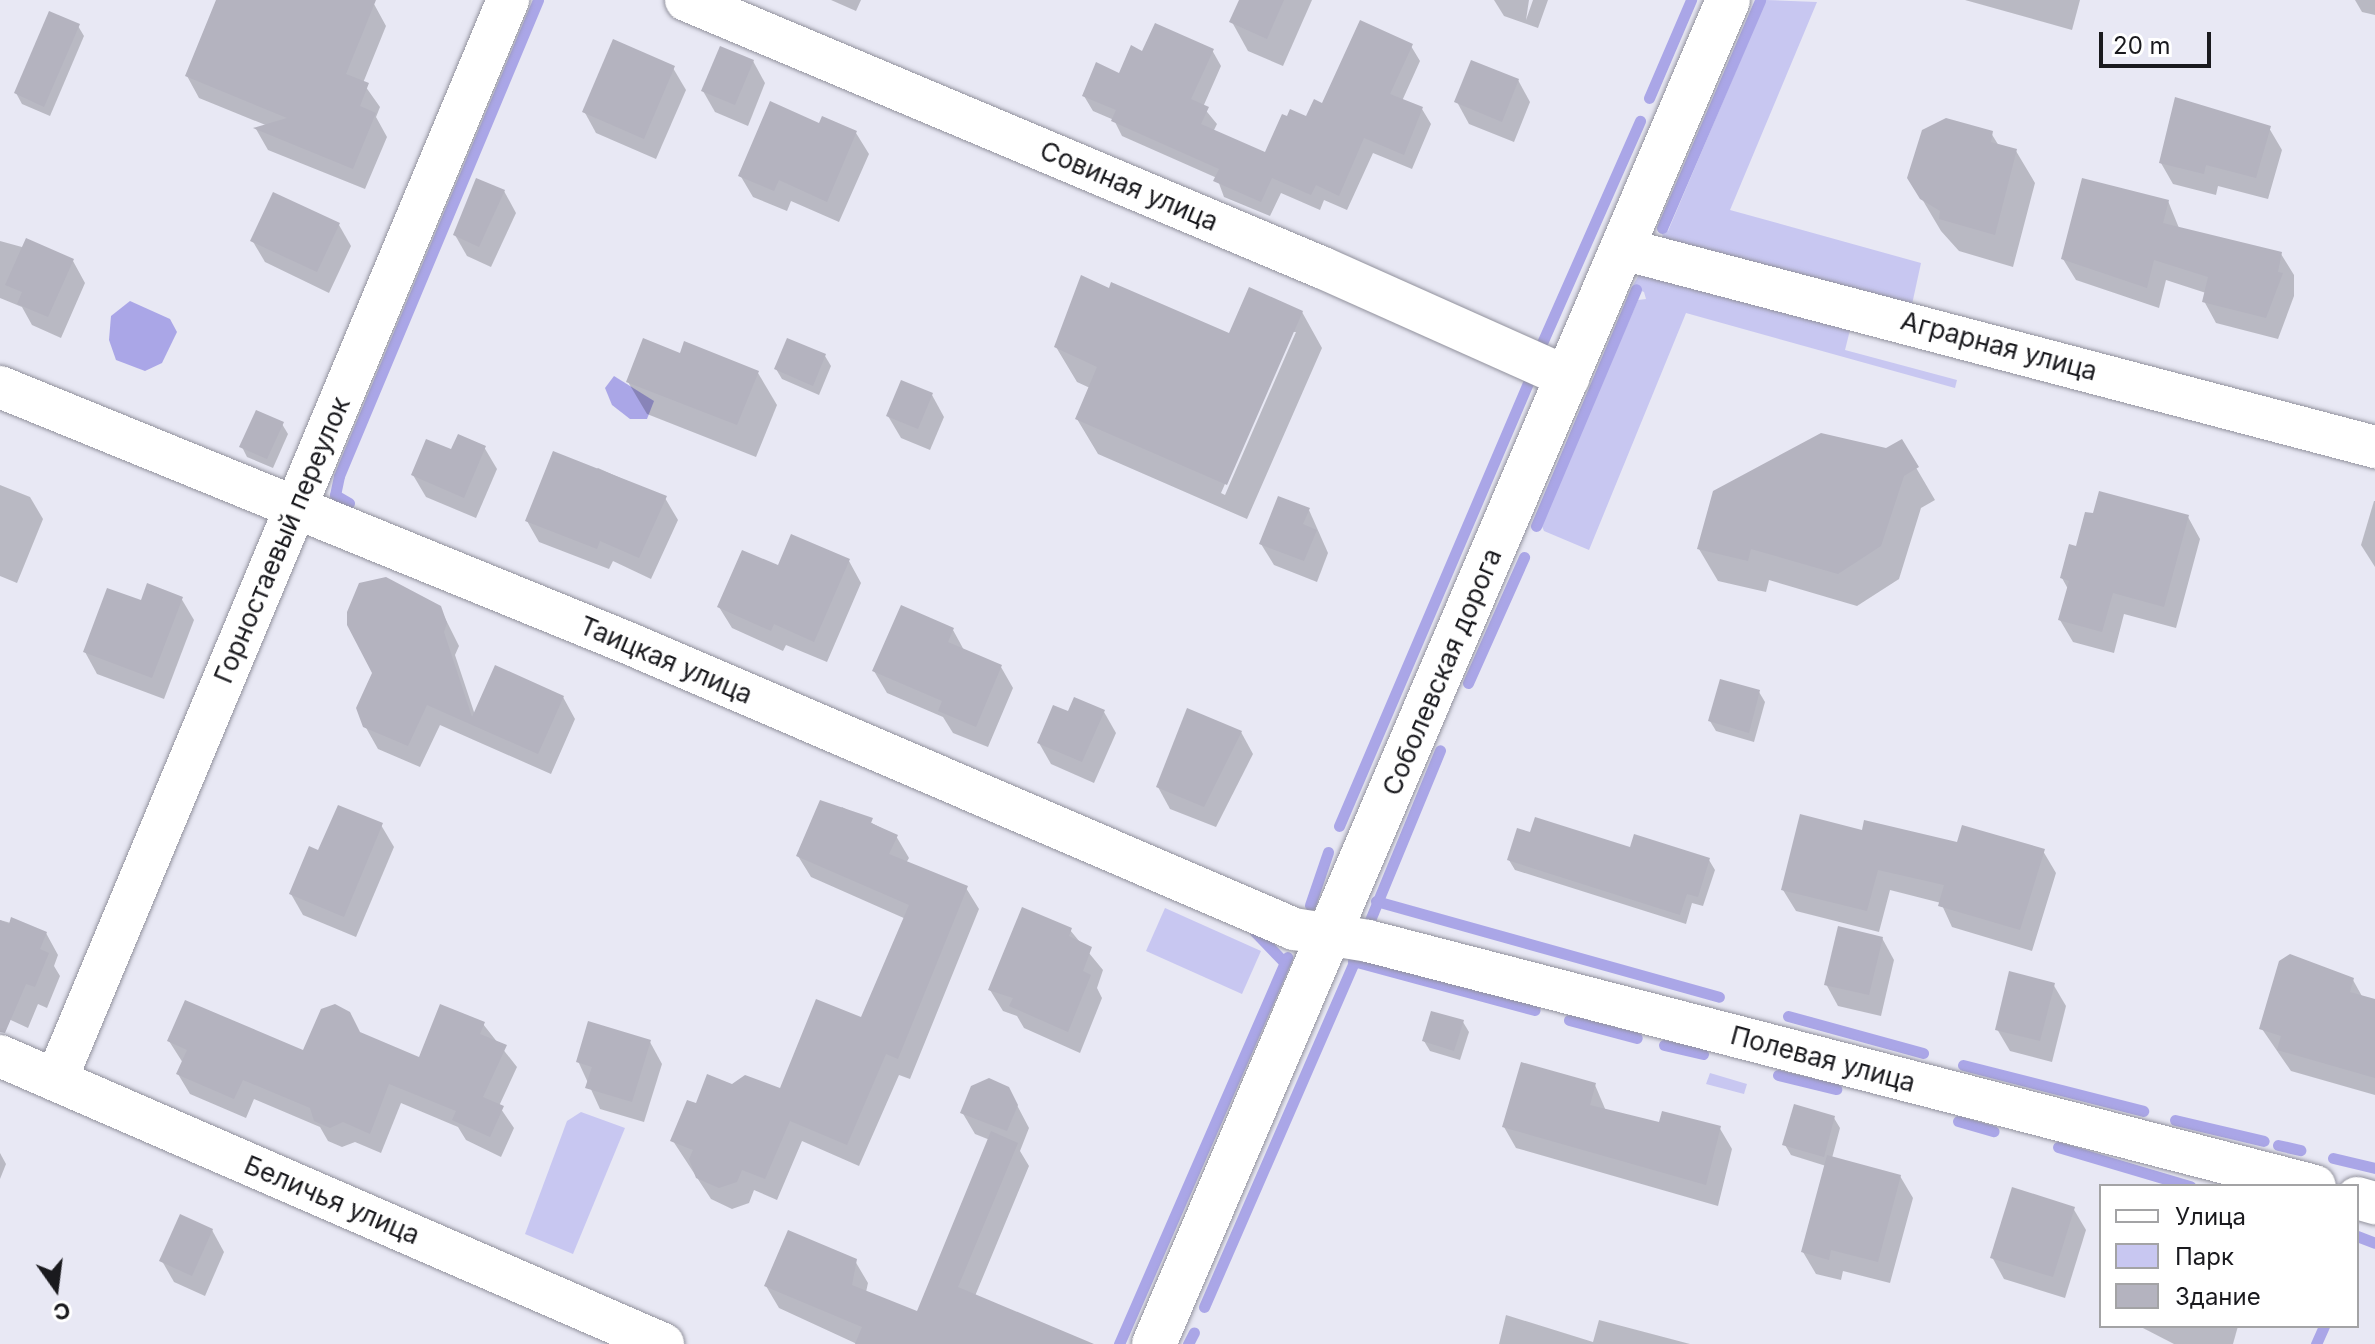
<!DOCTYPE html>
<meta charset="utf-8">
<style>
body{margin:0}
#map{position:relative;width:2375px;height:1344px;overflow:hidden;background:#e8e8f4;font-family:Inter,sans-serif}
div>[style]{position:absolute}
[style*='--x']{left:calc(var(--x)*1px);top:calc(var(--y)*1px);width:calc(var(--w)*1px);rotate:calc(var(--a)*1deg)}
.green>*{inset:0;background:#c8c7f1}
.water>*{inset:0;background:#aaa6e7}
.shadow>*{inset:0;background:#0003}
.stream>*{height:11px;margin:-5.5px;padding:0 5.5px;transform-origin:5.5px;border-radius:5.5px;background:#aaa6e7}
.building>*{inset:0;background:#b4b3bf}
.roads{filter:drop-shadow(0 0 2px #91919c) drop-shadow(0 0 2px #91919c)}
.minor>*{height:42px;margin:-21px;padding:0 21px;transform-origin:21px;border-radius:21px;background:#fff}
.tertiary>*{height:44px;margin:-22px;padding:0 22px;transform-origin:22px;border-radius:22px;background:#fff}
span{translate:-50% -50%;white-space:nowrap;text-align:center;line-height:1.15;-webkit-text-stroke:8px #fff;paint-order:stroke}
.street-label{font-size:26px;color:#1a1a1e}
.legend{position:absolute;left:2099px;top:1184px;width:260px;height:144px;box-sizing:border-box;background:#fff;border:2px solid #a3a3a5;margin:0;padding:10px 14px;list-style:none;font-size:24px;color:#1a1a1e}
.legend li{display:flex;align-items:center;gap:16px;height:40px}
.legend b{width:40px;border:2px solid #a3a3a5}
.north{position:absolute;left:16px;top:1248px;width:80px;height:80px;-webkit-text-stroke:6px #fff;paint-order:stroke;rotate:166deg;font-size:22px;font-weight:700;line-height:32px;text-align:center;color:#1a1a1e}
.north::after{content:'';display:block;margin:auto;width:28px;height:36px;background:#1a1a1e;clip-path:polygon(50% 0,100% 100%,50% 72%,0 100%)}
.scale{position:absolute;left:2099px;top:32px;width:112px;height:36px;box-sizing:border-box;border:4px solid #1a1a1e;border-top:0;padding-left:10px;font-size:24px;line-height:28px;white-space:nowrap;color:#1a1a1e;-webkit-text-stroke:6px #fff;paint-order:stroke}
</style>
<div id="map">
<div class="green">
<div style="clip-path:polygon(1766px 0,1817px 2px,1730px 210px,1921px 263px,1911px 309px,1664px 239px,1659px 226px,1668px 231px)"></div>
<div style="clip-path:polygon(1639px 275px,1850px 330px,1845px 350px,1957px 380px,1955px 388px,1686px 313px,1589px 550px,1544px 531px,1541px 524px,1638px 300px,1646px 299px,1644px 292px,1632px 287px)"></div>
<div style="clip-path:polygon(1165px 908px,1261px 951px,1242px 994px,1146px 951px)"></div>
<div style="clip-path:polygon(1710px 1073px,1747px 1084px,1744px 1094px,1706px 1084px)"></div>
<div style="clip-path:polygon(581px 1112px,625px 1128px,573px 1254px,525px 1234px,567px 1121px)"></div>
</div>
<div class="water">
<div style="clip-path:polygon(130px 301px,170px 319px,177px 332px,162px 363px,145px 371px,116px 360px,109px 340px,111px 316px)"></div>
<div style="clip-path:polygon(614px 376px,654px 401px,647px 419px,630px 419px,612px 405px,605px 388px)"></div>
</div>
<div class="shadow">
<div style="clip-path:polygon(218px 0,363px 0,374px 4px,386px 26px,363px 83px,380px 107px,376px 117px,387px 137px,365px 189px,268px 150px,256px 129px,268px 126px,199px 98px,187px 76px)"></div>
<div style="clip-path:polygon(831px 0,861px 0,856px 11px)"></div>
<div style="clip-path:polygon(1242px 0,1312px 0,1283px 66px,1248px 51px,1232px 22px)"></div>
<div style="clip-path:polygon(1494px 0,1529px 0,1526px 20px,1533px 0,1548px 0,1538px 28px,1504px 16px)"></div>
<div style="clip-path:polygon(1965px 0,2080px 0,2072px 30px)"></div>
<div style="clip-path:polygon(2355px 0,2375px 0,2375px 15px,2362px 12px)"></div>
<div style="clip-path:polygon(78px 26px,84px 36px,50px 116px,22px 104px,16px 93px)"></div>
<div style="clip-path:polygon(1411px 46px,1420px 61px,1402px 101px,1422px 109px,1431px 124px,1412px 169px,1373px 153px,1347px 210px,1324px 200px,1320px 210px,1281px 193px,1270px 216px,1224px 197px,1217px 178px,1122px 136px,1114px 120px,1093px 111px,1084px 96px,1120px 76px,1143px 54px,1212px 50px,1221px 66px,1203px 107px,1217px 124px,1213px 132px,1266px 155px,1323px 105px)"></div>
<div style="clip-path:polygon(753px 61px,765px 83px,748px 126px,715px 112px,703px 91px)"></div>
<div style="clip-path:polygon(673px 68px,686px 90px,656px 159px,596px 133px,584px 111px)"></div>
<div style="clip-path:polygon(1518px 80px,1530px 102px,1514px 142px,1469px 124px,1457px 102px)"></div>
<div style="clip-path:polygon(820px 125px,856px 133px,869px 154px,839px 222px,791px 201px,787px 211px,753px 197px,740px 175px)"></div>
<div style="clip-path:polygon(2269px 128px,2282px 150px,2268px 199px,2218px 186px,2216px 195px,2173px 184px,2161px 163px)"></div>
<div style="clip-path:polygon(1991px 133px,1999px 146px,2016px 151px,2035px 183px,2013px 267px,1959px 251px,1941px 231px,1909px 177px)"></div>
<div style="clip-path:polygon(504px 191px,516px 213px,491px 267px,467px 256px,455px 235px)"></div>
<div style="clip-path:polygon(2168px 201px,2179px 228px,2281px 254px,2294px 275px,2294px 296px,2278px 339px,2216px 323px,2204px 301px,2206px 293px,2166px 280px,2159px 308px,2076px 280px,2063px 259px)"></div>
<div style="clip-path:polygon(339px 225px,351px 246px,329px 293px,265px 262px,252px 240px)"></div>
<div style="clip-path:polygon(0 241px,73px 261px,85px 283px,61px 338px,32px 325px,22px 307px,0 298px)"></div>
<div style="clip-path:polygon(evenodd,1302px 312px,1322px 348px,1247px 519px,1098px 454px,1077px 419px,1090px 388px,1077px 382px,1056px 347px,1230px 336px,1302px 312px,1292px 332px,1296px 332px,1225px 495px,1221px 493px,1292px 332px)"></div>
<div style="clip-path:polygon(681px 356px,758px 373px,777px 405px,756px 457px,647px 414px,628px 382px)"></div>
<div style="clip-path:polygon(825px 356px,831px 366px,819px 395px,782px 379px,776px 369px)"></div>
<div style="clip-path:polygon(932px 395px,944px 417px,930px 450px,901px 438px,888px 416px)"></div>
<div style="clip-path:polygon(282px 424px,288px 434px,273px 468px,247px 457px,242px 447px)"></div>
<div style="clip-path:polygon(1901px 442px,1935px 500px,1921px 508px,1899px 579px,1857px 606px,1769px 580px,1766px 592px,1718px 581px,1699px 549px)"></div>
<div style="clip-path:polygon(484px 447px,497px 469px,476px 518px,426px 497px,413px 475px,452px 452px)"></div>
<div style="clip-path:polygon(598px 468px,665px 498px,678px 520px,651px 579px,613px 561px,609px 569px,539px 542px,527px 521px)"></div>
<div style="clip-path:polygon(0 485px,30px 497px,43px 519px,17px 583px,0 576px)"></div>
<div style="clip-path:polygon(2374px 501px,2375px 501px,2375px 567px,2361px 545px)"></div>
<div style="clip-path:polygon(1309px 510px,1328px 553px,1317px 582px,1274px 565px,1261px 544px)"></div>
<div style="clip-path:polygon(2188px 517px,2200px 539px,2176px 628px,2124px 614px,2114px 653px,2073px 642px,2060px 620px,2068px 589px,2062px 578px)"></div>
<div style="clip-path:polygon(849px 561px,861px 583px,827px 662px,786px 645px,783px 651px,732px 628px,719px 607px,779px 568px)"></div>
<div style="clip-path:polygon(181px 598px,194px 620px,164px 699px,97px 674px,85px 652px,142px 603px)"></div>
<div style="clip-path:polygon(440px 608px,459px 646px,455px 655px,475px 715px,563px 697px,575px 719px,551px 774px,440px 725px,420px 767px,378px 749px,365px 726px,374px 673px)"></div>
<div style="clip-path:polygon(953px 630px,965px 652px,1001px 667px,1013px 688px,988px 747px,953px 733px,943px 717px,887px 693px,874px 671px)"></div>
<div style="clip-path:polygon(1759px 692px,1765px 702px,1754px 742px,1716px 731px,1710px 721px)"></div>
<div style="clip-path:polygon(1104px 712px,1116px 733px,1094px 783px,1051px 764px,1039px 743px,1069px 714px)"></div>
<div style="clip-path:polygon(1241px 732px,1253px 754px,1216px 827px,1170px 809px,1158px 787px)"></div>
<div style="clip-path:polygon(842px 807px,896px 836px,909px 858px,906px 863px,966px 888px,979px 909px,910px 1079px,899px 1075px,859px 1166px,802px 1141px,777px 1200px,754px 1190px,749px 1203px,732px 1209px,711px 1199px,673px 1141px,697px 1106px,732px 1087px,781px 1090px,862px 1020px,906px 919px,811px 877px,798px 856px)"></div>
<div style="clip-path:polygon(381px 825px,394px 847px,356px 937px,303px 915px,291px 894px,320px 853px)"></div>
<div style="clip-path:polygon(1959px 844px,2043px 851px,2056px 873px,2032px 951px,1952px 927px,1941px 903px,1890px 890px,1879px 932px,1796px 911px,1783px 890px)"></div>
<div style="clip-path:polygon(1631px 849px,1709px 860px,1715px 870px,1703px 906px,1692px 903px,1686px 924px,1515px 870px,1509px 860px)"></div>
<div style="clip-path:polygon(0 920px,46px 933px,58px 955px,54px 966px,60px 976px,47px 1008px,38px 1004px,28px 1028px,0 1015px)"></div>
<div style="clip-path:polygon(1070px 930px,1103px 970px,1097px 988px,1102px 998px,1080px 1053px,1024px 1028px,1017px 1016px,1003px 1011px,990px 990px)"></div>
<div style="clip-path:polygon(1882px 938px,1894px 960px,1881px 1016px,1838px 1006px,1826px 984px)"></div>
<div style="clip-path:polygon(2353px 980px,2363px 998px,2375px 1001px,2375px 1095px,2291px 1071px,2262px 1029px)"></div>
<div style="clip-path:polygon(2053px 984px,2066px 1006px,2052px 1062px,2010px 1051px,1997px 1029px)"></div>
<div style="clip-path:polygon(1463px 1022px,1469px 1032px,1460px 1060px,1430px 1051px,1424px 1041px)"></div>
<div style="clip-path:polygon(483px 1024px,517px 1067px,499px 1106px,514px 1128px,501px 1157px,466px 1140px,458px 1127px,401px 1103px,381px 1153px,355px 1142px,342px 1147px,328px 1141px,320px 1127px,254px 1099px,246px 1118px,190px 1094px,178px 1074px,183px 1063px,169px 1041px,304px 1052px,360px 1034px,420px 1059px)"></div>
<div style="clip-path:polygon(650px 1042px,662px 1064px,644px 1122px,600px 1109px,578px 1061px)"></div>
<div style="clip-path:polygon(1595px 1085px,1606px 1111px,1661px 1125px,1719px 1127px,1732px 1149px,1718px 1206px,1516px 1148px,1504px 1127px)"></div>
<div style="clip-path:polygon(1008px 1088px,1029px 1128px,1020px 1151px,1029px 1166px,975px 1296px,1055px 1344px,857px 1344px,779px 1308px,766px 1286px,855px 1261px,868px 1283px,866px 1292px,918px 1313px,990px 1140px,975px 1134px,962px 1112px)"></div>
<div style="clip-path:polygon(1834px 1118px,1840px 1128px,1832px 1158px,1900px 1176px,1913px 1198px,1890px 1283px,1843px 1271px,1841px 1280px,1816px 1274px,1803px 1252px,1826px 1166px,1791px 1155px,1785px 1145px)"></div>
<div style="clip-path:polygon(0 1153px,6px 1164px,0 1179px)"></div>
<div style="clip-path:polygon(2073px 1208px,2086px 1230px,2065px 1298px,2004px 1279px,1992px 1257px)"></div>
<div style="clip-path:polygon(212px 1230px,224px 1252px,205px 1296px,174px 1282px,162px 1261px)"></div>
<div style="clip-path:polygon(1506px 1315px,1593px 1342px,1599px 1320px,1690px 1344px,1499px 1344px)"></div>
<div style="clip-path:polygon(2139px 1326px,2238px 1326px,2233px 1344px,2174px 1344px)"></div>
</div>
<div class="stream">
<div style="--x:1649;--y:98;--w:107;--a:-66.8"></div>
<div style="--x:1662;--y:228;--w:248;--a:-66.7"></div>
<div style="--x:1542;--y:343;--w:243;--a:-66.2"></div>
<div style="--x:349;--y:503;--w:16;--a:-150"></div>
<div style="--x:335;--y:495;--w:19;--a:-78"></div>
<div style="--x:339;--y:476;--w:516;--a:-67.31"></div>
<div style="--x:1536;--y:526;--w:257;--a:-67.1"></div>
<div style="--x:1468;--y:683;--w:138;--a:-66"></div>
<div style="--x:1339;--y:826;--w:482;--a:-66.9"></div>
<div style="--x:1376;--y:901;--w:356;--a:15.6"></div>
<div style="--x:1310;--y:905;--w:56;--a:-71.2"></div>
<div style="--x:1368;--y:925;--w:189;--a:-67.6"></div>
<div style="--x:1255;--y:932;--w:42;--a:46"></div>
<div style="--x:1353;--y:961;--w:188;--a:15.1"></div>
<div style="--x:1788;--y:1016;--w:140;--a:15.3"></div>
<div style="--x:1569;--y:1020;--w:70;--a:14.8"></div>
<div style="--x:1664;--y:1045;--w:40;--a:13"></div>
<div style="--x:1963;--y:1065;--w:186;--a:14.3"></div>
<div style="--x:1778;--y:1075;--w:60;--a:13.6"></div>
<div style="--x:2175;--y:1120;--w:91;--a:13.3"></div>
<div style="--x:1958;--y:1121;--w:37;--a:16"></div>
<div style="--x:2278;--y:1145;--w:23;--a:13"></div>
<div style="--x:2058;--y:1147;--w:138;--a:16.5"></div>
<div style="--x:2333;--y:1158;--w:43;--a:13.4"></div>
<div style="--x:2357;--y:1236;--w:19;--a:21"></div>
<div style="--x:1204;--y:1307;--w:384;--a:-66.5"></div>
<div style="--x:1119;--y:1344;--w:422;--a:-66.5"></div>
<div style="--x:1188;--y:1344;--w:13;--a:-63"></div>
<div style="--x:2316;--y:1344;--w:20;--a:-66"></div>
</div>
<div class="building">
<div style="clip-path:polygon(216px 0,376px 0,346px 74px,369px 83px,360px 106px,376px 113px,353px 169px,253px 128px,287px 118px,185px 76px)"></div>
<div style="clip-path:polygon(1239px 0,1284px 0,1267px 39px,1229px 22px)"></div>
<div style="clip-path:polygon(49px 11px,80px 24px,44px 107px,14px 93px)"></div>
<div style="clip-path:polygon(1360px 20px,1413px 44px,1390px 94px,1423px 107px,1404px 155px,1364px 138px,1339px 196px,1316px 185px,1311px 195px,1272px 178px,1261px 202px,1213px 181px,1219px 169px,1111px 121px,1116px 110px,1082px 96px,1096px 62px,1119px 73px,1131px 45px,1142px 51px,1155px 23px,1214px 49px,1191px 99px,1209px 107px,1201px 124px,1265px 152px,1282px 114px,1287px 116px,1290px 109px,1306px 116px,1314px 99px,1322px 103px)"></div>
<div style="clip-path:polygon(613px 39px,675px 66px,644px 139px,582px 112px)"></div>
<div style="clip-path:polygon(720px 46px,754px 60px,735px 105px,701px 91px)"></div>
<div style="clip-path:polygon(1471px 60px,1519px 79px,1502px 122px,1454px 102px)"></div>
<div style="clip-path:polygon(2175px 97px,2271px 126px,2256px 178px,2206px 165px,2204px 174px,2159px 163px)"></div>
<div style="clip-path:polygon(770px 101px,819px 123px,822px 116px,857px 131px,827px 202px,779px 180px,774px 191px,738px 176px)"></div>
<div style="clip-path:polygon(1946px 118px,1993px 131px,1991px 142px,2017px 149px,1995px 235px,1939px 219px,1940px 211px,1920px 199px,1907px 178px,1922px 130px)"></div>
<div style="clip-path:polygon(476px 178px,505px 190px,479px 247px,453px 235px)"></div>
<div style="clip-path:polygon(2082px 178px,2169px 200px,2163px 223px,2282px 252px,2278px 272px,2283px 273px,2266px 318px,2202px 302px,2208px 277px,2154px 260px,2147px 288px,2061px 259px)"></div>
<div style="clip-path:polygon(273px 192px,340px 223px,317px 272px,250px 241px)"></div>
<div style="clip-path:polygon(26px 238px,74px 259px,48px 317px,17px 304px,22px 292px,5px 285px)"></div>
<div style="clip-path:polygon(1081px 275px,1109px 288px,1111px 282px,1229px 333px,1249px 287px,1303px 311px,1227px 485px,1075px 419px,1097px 367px,1054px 347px)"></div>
<div style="clip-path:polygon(643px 338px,680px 353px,684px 341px,759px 371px,737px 425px,626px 382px)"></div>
<div style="clip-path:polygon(787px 338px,826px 354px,813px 386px,774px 369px)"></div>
<div style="clip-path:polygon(901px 380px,933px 393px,918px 429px,886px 416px)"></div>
<div style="clip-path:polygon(256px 410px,284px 422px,267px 459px,239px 447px)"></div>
<div style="clip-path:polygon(1821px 433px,1886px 448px,1902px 439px,1919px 467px,1904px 476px,1881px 546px,1838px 574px,1751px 549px,1748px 561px,1697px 549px,1713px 491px)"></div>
<div style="clip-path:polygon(458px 434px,486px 446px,464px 498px,411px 475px,426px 439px,451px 449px)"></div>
<div style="clip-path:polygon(553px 451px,667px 496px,639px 558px,600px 541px,597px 549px,525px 521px)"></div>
<div style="clip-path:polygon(2099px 491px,2189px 515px,2164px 607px,2113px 593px,2102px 632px,2058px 620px,2069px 581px,2060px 578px,2069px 544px,2076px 546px,2085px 512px,2093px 513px)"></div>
<div style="clip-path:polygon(1278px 496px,1310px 508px,1303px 524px,1317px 530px,1304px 561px,1259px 544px)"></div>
<div style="clip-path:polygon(791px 534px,850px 559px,814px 642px,774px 624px,771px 631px,717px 607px,742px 550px,778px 565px)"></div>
<div style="clip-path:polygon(386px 577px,441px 606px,447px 623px,444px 632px,472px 717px,495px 665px,564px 696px,538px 754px,427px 705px,408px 746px,363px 727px,356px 708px,372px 673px,347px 625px,347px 612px,359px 583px)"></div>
<div style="clip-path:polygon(147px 583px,183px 597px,152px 678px,83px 652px,107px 588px,141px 600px)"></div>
<div style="clip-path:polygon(901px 605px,954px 628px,948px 642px,1002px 665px,976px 727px,938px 711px,942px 701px,872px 671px)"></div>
<div style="clip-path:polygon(1720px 679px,1760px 690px,1749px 733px,1708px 721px)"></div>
<div style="clip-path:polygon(1074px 697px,1105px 710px,1082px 762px,1037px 743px,1053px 705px,1068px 711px)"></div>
<div style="clip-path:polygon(1187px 708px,1242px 731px,1204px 807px,1156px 787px)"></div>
<div style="clip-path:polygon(820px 800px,873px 818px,871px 823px,898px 835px,889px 854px,968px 886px,898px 1059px,886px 1054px,847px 1145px,790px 1121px,765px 1179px,742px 1170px,737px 1182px,719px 1188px,696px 1178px,689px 1159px,693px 1150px,670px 1141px,687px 1100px,696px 1103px,707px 1074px,732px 1084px,745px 1075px,780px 1088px,816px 999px,861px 1017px,909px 905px,796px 856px)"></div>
<div style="clip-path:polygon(338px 805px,383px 823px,344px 917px,289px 894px,309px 846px,318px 850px)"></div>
<div style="clip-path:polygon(1800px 814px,1862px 830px,1864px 820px,1957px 842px,1962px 825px,2045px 849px,2020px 930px,1938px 906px,1944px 885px,1878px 870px,1867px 911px,1781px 890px)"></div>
<div style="clip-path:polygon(1535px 817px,1630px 847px,1634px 834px,1710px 858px,1698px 897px,1687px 894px,1680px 915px,1507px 860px,1517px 828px,1530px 832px)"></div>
<div style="clip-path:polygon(1022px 907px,1072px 928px,1069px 936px,1092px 947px,1083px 971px,1091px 975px,1068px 1032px,1009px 1006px,1013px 998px,988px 990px)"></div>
<div style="clip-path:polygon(11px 917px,47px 932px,40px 949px,49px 953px,35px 987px,26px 984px,5px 1033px,0 1032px,0 920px,9px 924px)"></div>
<div style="clip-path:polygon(1838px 926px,1883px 937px,1869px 995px,1824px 985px)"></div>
<div style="clip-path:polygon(2290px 954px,2354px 978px,2350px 992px,2375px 999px,2375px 1078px,2277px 1050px,2281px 1036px,2259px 1029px,2279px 961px)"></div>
<div style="clip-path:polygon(2009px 971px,2055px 983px,2040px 1041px,1995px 1030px)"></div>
<div style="clip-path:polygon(185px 1000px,303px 1050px,321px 1009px,335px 1004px,350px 1012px,360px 1032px,419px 1057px,440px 1004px,485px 1022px,480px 1034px,507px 1045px,483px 1097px,504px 1106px,490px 1137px,452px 1120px,456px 1111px,389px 1084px,370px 1134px,343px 1122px,330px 1128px,314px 1121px,310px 1108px,243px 1080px,234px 1099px,176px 1074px,187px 1050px,167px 1041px)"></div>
<div style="clip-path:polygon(1431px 1011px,1464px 1020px,1454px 1051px,1422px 1041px)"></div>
<div style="clip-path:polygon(588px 1021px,651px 1040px,632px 1102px,585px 1088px,592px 1067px,576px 1062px)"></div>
<div style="clip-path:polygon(1521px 1062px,1596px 1083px,1590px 1105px,1659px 1122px,1662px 1111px,1721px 1126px,1706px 1185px,1502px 1127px)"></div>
<div style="clip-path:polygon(989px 1078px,1009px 1087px,1018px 1105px,1007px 1131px,960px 1113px,971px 1086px)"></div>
<div style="clip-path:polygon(1794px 1104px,1835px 1116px,1824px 1157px,1782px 1145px)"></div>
<div style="clip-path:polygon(991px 1131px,1018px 1143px,958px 1287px,1094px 1344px,855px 1344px,862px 1327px,764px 1286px,788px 1230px,857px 1259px,852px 1285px,917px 1311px)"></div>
<div style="clip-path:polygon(1827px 1155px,1901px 1175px,1878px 1262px,1831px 1250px,1829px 1260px,1801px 1252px)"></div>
<div style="clip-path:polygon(2012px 1187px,2075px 1207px,2053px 1277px,1990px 1258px)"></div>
<div style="clip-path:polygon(180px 1214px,213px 1229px,192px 1276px,159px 1261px)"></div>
</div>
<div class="roads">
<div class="minor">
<div style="--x:686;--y:0;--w:691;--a:22.82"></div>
<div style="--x:1323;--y:268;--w:269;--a:24.1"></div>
<div style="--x:1623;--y:249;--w:778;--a:14.75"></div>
<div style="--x:0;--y:387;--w:678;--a:22.18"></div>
<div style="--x:628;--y:643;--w:725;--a:23.24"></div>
<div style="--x:1294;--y:929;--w:75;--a:9.2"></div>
<div style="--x:1368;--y:941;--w:978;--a:14.51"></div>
<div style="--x:0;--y:1056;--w:723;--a:23.48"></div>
<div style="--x:56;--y:1080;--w:1171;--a:-67.29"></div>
<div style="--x:2357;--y:1198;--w:19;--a:16"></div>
</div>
<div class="tertiary">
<div style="--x:1154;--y:1344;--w:1461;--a:-66.87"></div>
</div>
</div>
<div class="street-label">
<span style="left:1129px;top:186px;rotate:23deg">Совиная улица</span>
<span style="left:1999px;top:346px;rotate:15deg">Аграрная улица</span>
<span style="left:282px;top:540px;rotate:-67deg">Горностаевый переулок</span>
<span style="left:666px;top:660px;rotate:23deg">Таицкая улица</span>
<span style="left:1442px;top:672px;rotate:-67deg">Соболевская дорога</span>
<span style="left:1823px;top:1059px;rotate:15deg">Полевая улица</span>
<span style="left:332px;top:1200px;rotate:23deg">Беличья улица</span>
</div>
<ul class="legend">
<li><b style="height:10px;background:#fff"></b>Улица</li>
<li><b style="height:22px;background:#c8c7f1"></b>Парк</li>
<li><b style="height:22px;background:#b4b3bf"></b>Здание</li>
</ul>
<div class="north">С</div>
<div class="scale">20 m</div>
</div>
